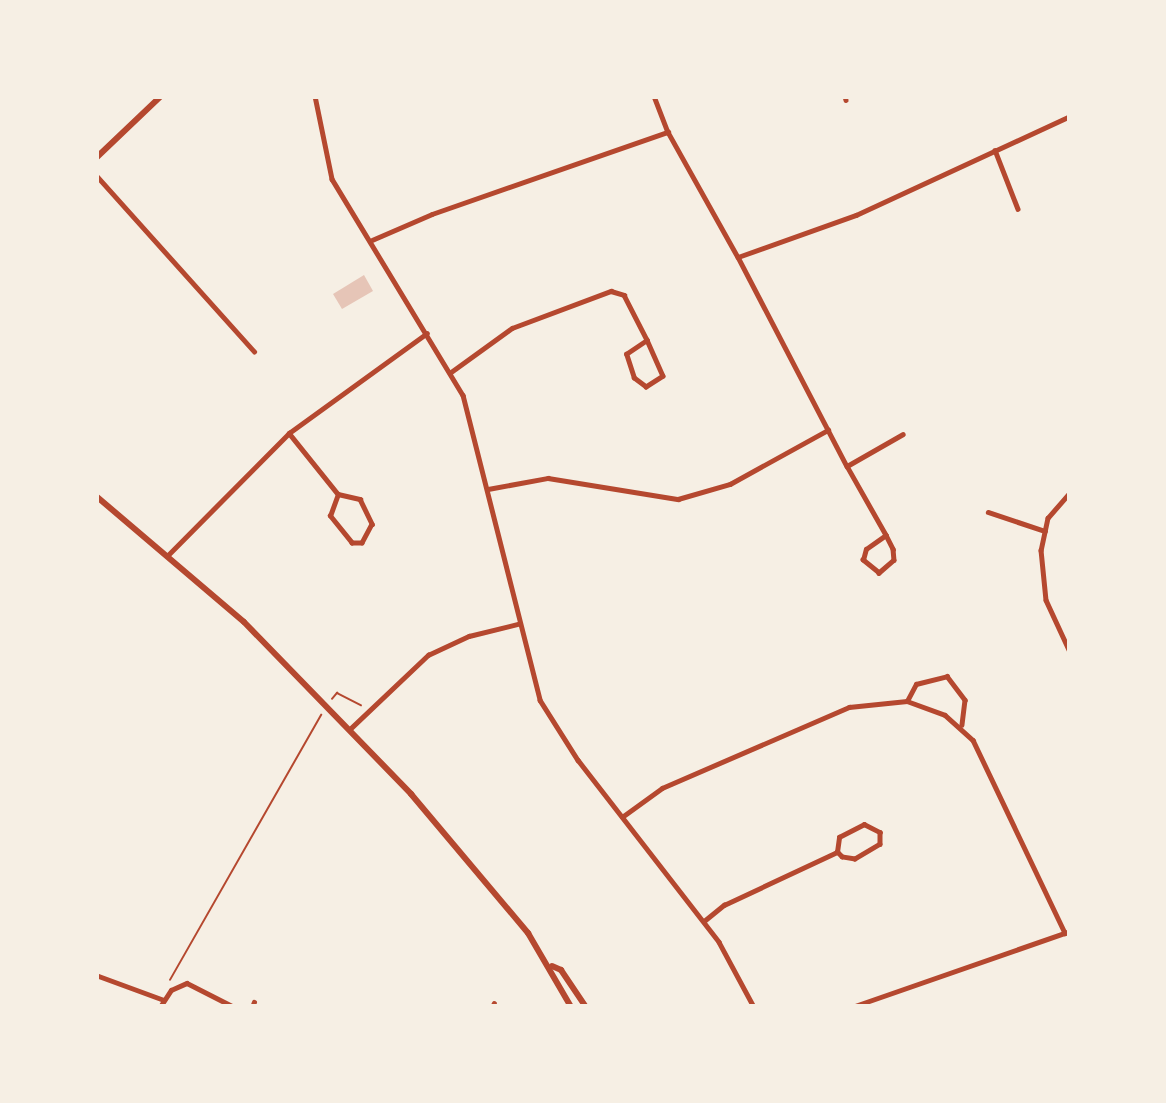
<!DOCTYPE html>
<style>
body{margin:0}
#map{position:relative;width:1166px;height:1103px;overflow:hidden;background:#f6efe4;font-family:"Noto Sans",sans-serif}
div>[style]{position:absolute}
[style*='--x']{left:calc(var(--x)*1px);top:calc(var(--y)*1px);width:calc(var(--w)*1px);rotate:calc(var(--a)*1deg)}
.building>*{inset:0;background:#e6c5b7}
.path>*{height:1.5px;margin:-0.75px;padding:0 0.75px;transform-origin:0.75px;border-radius:0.75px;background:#b5482f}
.minor>*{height:4.5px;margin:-2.25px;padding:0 2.25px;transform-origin:2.25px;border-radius:2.25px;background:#b5482f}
.tertiary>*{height:6px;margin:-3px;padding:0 3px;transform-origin:3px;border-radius:3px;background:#b5482f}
.secondary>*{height:6px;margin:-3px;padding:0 3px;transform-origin:3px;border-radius:3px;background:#b5482f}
span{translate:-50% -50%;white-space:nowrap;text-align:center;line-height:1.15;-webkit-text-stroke:12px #f6efe4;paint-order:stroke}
.frame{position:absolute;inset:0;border:99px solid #f6efe4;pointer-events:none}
</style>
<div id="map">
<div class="building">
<div style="clip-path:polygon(364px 275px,373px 291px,342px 309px,333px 294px)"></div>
</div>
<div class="path">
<div style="--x:332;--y:699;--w:8;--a:-50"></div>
<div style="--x:337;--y:693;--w:27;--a:27"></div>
<div style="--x:170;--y:980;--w:305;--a:-60.3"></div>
</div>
<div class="minor">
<div style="--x:315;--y:96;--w:85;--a:78.4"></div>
<div style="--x:332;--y:179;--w:253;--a:58.8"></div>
<div style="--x:463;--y:395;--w:315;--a:75.8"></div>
<div style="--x:540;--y:700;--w:71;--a:57.7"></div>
<div style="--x:578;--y:760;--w:230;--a:52.2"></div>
<div style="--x:719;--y:942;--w:74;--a:61.7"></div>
<div style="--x:654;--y:96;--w:39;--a:69"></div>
<div style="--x:668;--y:132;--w:143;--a:60.8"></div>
<div style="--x:738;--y:257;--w:236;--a:62.5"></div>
<div style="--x:847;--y:466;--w:79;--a:60.5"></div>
<div style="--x:886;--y:535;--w:16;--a:63"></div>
<div style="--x:893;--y:549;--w:11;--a:85"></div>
<div style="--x:894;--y:560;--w:20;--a:139"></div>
<div style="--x:879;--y:573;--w:21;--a:-141"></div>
<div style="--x:863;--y:560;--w:11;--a:-75"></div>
<div style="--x:866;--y:549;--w:24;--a:-35"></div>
<div style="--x:845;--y:96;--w:4;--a:76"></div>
<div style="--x:995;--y:150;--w:63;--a:68.7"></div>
<div style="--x:96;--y:175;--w:237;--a:48.1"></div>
<div style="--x:372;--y:240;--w:65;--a:-23.4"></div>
<div style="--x:432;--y:214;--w:250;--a:-19.2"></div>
<div style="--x:738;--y:257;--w:125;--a:-19.6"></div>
<div style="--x:856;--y:215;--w:236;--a:-24.8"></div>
<div style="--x:647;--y:340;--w:39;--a:66"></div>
<div style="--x:663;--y:376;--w:20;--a:147"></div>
<div style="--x:646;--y:387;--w:15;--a:-143"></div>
<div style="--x:634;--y:378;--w:25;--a:-108"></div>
<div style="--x:626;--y:354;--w:25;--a:-34"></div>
<div style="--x:451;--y:372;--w:75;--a:-35.8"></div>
<div style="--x:512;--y:328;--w:106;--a:-20.5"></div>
<div style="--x:611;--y:291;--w:14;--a:17"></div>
<div style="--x:624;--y:295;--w:51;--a:62.9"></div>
<div style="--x:289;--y:433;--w:78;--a:51.2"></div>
<div style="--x:338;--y:494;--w:23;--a:13"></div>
<div style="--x:360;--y:499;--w:28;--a:64"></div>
<div style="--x:372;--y:524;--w:21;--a:118"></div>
<div style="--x:362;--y:543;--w:10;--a:180"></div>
<div style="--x:352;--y:543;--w:35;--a:-129"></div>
<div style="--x:330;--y:516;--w:23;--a:-70"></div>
<div style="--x:847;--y:466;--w:64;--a:-29.7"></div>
<div style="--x:488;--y:489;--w:61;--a:-10.4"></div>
<div style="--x:548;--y:478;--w:132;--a:9.2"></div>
<div style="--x:678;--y:499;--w:54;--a:-16.1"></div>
<div style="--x:730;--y:484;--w:112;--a:-28.9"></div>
<div style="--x:1070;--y:493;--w:33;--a:131"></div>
<div style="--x:1048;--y:518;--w:33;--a:102"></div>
<div style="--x:1041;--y:550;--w:50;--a:84.3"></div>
<div style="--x:1046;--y:600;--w:57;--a:65.2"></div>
<div style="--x:988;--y:512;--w:60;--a:18.4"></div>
<div style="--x:168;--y:555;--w:172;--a:-45.2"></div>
<div style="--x:289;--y:433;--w:170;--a:-35.9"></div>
<div style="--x:907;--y:701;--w:19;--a:-62"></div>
<div style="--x:916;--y:684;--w:32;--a:-14"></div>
<div style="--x:947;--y:676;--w:30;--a:53"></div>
<div style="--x:965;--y:700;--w:25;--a:97"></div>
<div style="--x:350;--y:729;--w:108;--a:-43.5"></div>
<div style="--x:428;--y:655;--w:45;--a:-24.9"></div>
<div style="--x:469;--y:636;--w:50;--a:-13.8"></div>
<div style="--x:622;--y:817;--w:49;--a:-35.9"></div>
<div style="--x:662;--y:788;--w:204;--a:-23.4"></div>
<div style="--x:849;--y:707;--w:58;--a:-5.9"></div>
<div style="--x:907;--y:701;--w:40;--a:20.2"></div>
<div style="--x:945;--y:715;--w:38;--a:42"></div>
<div style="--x:973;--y:740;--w:214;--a:64.5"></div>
<div style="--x:864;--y:824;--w:18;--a:27"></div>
<div style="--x:880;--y:832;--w:12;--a:90"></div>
<div style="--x:880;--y:844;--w:29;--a:149"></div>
<div style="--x:855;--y:859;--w:13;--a:-171"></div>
<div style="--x:842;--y:857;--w:7;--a:-135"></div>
<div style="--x:837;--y:852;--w:15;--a:-82"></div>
<div style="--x:839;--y:837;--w:28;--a:-27"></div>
<div style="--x:704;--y:921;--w:26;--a:-39"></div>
<div style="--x:724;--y:905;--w:125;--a:-25.1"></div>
<div style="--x:96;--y:975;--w:72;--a:20.2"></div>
<div style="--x:160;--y:1007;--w:20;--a:-57"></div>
<div style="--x:171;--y:990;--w:17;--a:-24"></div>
<div style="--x:187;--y:983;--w:53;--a:27.1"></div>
<div style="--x:252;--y:1007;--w:5;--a:-68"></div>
<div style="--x:492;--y:1007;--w:4;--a:-63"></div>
<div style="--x:852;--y:1007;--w:231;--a:-19.2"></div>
</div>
<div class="tertiary">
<div style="--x:96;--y:496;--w:194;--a:40.4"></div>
<div style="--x:244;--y:622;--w:240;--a:45.8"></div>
<div style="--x:411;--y:794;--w:182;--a:49.9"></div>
<div style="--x:528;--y:933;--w:86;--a:59.8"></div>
<div style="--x:552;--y:966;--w:10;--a:24"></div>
<div style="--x:561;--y:970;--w:45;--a:56"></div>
</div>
<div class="secondary">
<div style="--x:96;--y:158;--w:90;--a:-43.6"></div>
</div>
<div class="frame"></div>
</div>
